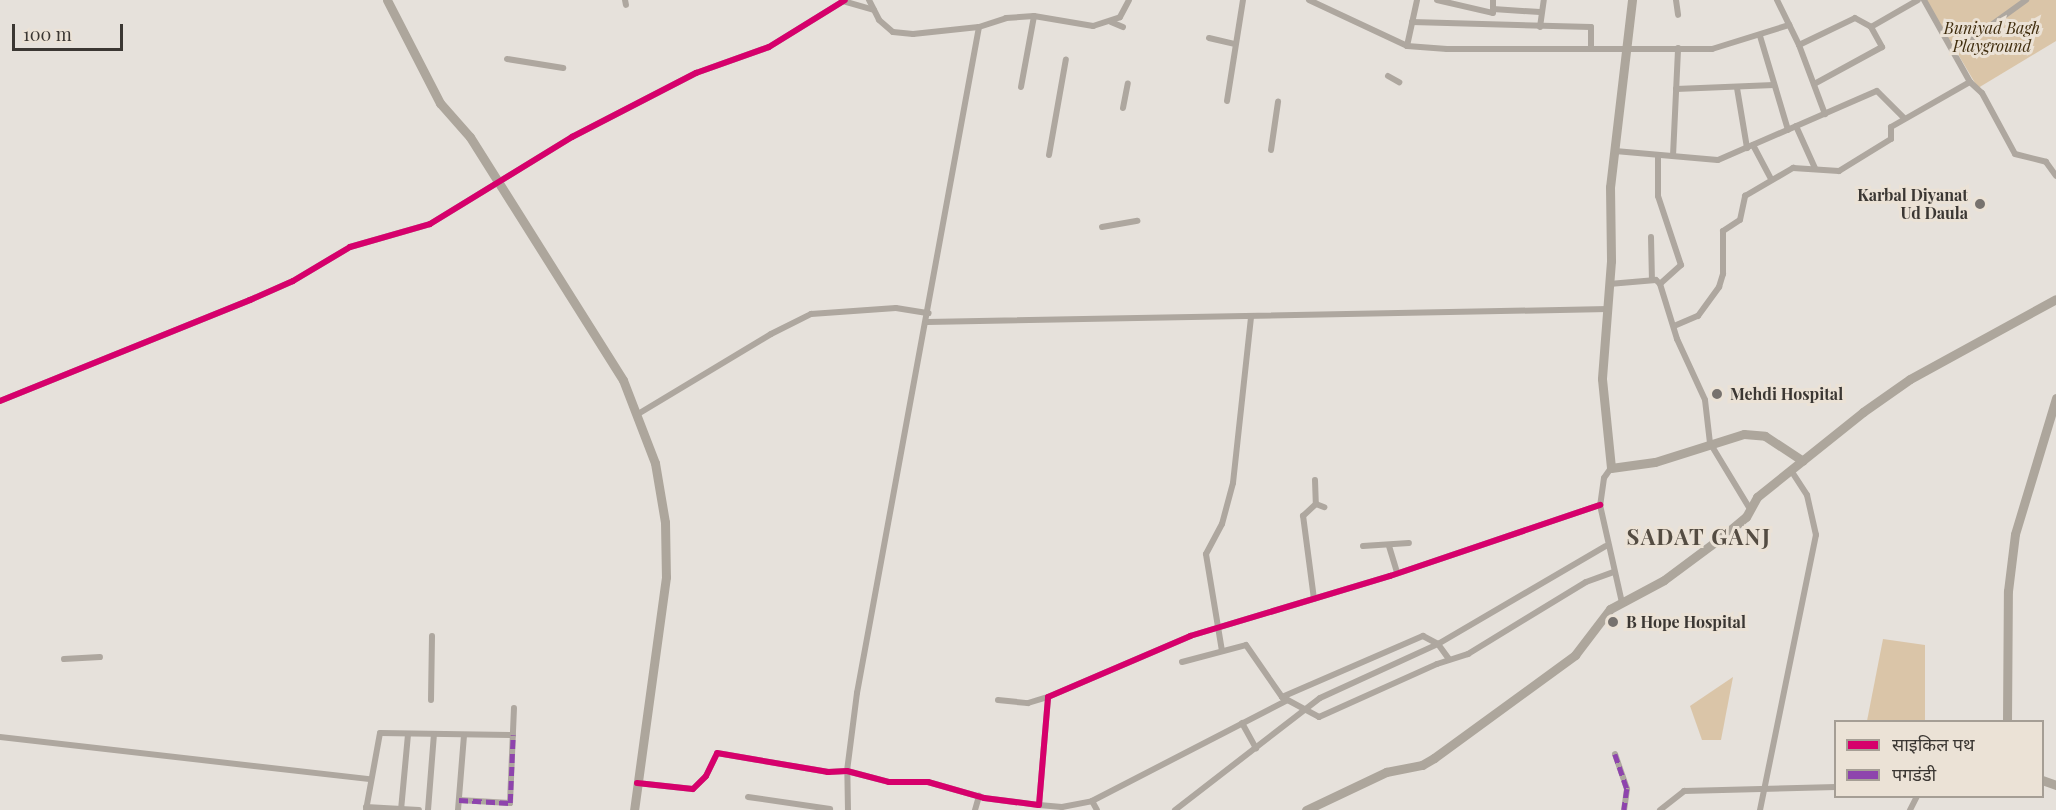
<!DOCTYPE html>
<meta charset="utf-8">
<style>
body{margin:0}
#map{position:relative;width:2056px;height:810px;overflow:hidden;background:#e6e1db;font-family:"Playfair Display","Noto Sans Devanagari",serif}
div>[style]{position:absolute}
[style*='--x']{left:calc(var(--x)*1px);top:calc(var(--y)*1px);width:calc(var(--w)*1px);rotate:calc(var(--a)*1deg)}
.green>*{inset:0;background:#dac5a8}
.street>*{height:6px;margin:-3px;padding:0 3px;transform-origin:3px;border-radius:3px;background:#aea79f}
.secondary>*{height:9px;margin:-4.5px;padding:0 4.5px;transform-origin:4.5px;border-radius:4.5px;background:#ada69c}
.quiet>*{height:4.5px;margin-top:-2.25px;transform-origin:0;background:repeating-linear-gradient(90deg,#8e44ad 0 9px,transparent 0 13.5px)}
.cycleway>*{height:6px;margin:-3px;padding:0 3px;transform-origin:3px;border-radius:3px;background:#d6006c}
.dots>*{width:16px;height:16px;translate:-50% -50%;box-sizing:border-box;border:3px solid #ebe2d6;border-radius:50%}
span{translate:-50% -50%;white-space:nowrap;text-align:center;line-height:1.15;-webkit-text-stroke:6px #ebe2d6;paint-order:stroke}
.park-label{font-size:16px;color:#3f2c0d;font-style:italic}
.poi-label{font-size:16px;color:#3b3733;font-weight:700}
.right{translate:-100% -50%;text-align:right}
.left{translate:0 -50%;text-align:left}
.district-label{font-size:22px;color:#544c42;font-weight:700;letter-spacing:1.5px}
.legend{position:absolute;left:1834px;top:720px;width:210px;height:78px;box-sizing:border-box;background:#ebe2d6;border:2px solid #a59e95;margin:0;padding:8px 10px;list-style:none;font-size:18px;color:#3b3733}
.legend li{display:flex;align-items:center;gap:12px;height:30px}
.legend b{width:30px;border:2px solid #a59e95}
.scale{position:absolute;left:12px;top:24px;width:111px;height:27px;box-sizing:border-box;border:3px solid #3b3733;border-top:0;padding-left:8px;font-size:18px;line-height:21px;white-space:nowrap;color:#3b3733;-webkit-text-stroke:4px #ebe2d6;paint-order:stroke}
</style>
<div id="map">
<div class="green">
<div style="clip-path:polygon(1926px 0,2056px 0,2056px 41px,1978px 88px)"></div>
<div style="clip-path:polygon(1883px 639px,1925px 645px,1925px 721px,1867px 721px)"></div>
<div style="clip-path:polygon(1733px 677px,1721px 740px,1702px 740px,1690px 706px)"></div>
</div>
<div class="street">
<div style="--x:625;--y:0;--w:5;--a:79"></div>
<div style="--x:869;--y:0;--w:22;--a:63"></div>
<div style="--x:879;--y:20;--w:18;--a:41"></div>
<div style="--x:893;--y:32;--w:20;--a:6"></div>
<div style="--x:913;--y:34;--w:66;--a:-6.1"></div>
<div style="--x:979;--y:27;--w:28;--a:-18"></div>
<div style="--x:1006;--y:18;--w:28;--a:-4"></div>
<div style="--x:1034;--y:16;--w:60;--a:9.6"></div>
<div style="--x:1093;--y:26;--w:28;--a:-18"></div>
<div style="--x:1120;--y:17;--w:19;--a:-62"></div>
<div style="--x:1309;--y:0;--w:108;--a:25.1"></div>
<div style="--x:1407;--y:46;--w:40;--a:4.3"></div>
<div style="--x:1447;--y:49;--w:265;--a:0"></div>
<div style="--x:1712;--y:49;--w:81;--a:-17.3"></div>
<div style="--x:1437;--y:0;--w:57;--a:13.1"></div>
<div style="--x:1493;--y:13;--w:13;--a:-90"></div>
<div style="--x:1676;--y:0;--w:15;--a:82"></div>
<div style="--x:1777;--y:0;--w:50;--a:63.9"></div>
<div style="--x:1799;--y:45;--w:74;--a:69.4"></div>
<div style="--x:1924;--y:0;--w:94;--a:60.7"></div>
<div style="--x:1970;--y:82;--w:16;--a:43"></div>
<div style="--x:1982;--y:93;--w:69;--a:61.6"></div>
<div style="--x:2015;--y:154;--w:32;--a:14"></div>
<div style="--x:2046;--y:162;--w:17;--a:54"></div>
<div style="--x:843;--y:1;--w:32;--a:16"></div>
<div style="--x:1493;--y:9;--w:47;--a:3.7"></div>
<div style="--x:1111;--y:22;--w:13;--a:23"></div>
<div style="--x:1412;--y:22;--w:179;--a:1.6"></div>
<div style="--x:1591;--y:27;--w:20;--a:90"></div>
<div style="--x:1540;--y:27;--w:27;--a:-82"></div>
<div style="--x:1871;--y:27;--w:54;--a:-29.9"></div>
<div style="--x:1760;--y:36;--w:98;--a:73.4"></div>
<div style="--x:1209;--y:38;--w:27;--a:13"></div>
<div style="--x:1799;--y:45;--w:62;--a:-25.7"></div>
<div style="--x:1855;--y:18;--w:18;--a:29"></div>
<div style="--x:1871;--y:27;--w:23;--a:61"></div>
<div style="--x:1882;--y:47;--w:77;--a:151.4"></div>
<div style="--x:1407;--y:46;--w:47;--a:-77.7"></div>
<div style="--x:1954;--y:52;--w:89;--a:-35.8"></div>
<div style="--x:507;--y:59;--w:57;--a:9.1"></div>
<div style="--x:1388;--y:76;--w:13;--a:29"></div>
<div style="--x:1021;--y:87;--w:72;--a:-79.6"></div>
<div style="--x:1737;--y:88;--w:61;--a:80.5"></div>
<div style="--x:1676;--y:89;--w:98;--a:-2.3"></div>
<div style="--x:1227;--y:101;--w:102;--a:-81"></div>
<div style="--x:1123;--y:108;--w:25;--a:-79"></div>
<div style="--x:1796;--y:126;--w:46;--a:65.7"></div>
<div style="--x:1753;--y:145;--w:38;--a:62"></div>
<div style="--x:1271;--y:150;--w:49;--a:-81.7"></div>
<div style="--x:1615;--y:151;--w:103;--a:5"></div>
<div style="--x:1718;--y:160;--w:173;--a:-23.5"></div>
<div style="--x:1877;--y:91;--w:38;--a:45"></div>
<div style="--x:1049;--y:155;--w:97;--a:-80"></div>
<div style="--x:1658;--y:155;--w:41;--a:90"></div>
<div style="--x:1658;--y:196;--w:73;--a:71.6"></div>
<div style="--x:1681;--y:265;--w:28;--a:138"></div>
<div style="--x:1673;--y:156;--w:108;--a:-87.3"></div>
<div style="--x:1102;--y:227;--w:36;--a:-10"></div>
<div style="--x:1651;--y:237;--w:43;--a:88.7"></div>
<div style="--x:1609;--y:284;--w:47;--a:-4.9"></div>
<div style="--x:1656;--y:280;--w:6;--a:45"></div>
<div style="--x:1660;--y:284;--w:58;--a:72.8"></div>
<div style="--x:1677;--y:339;--w:67;--a:65.3"></div>
<div style="--x:1705;--y:400;--w:43;--a:83.4"></div>
<div style="--x:1710;--y:443;--w:77;--a:58.8"></div>
<div style="--x:927;--y:322;--w:681;--a:-1.09"></div>
<div style="--x:1674;--y:326;--w:26;--a:-23"></div>
<div style="--x:1698;--y:316;--w:36;--a:-54"></div>
<div style="--x:1719;--y:287;--w:14;--a:-73"></div>
<div style="--x:1723;--y:274;--w:43;--a:-90"></div>
<div style="--x:1723;--y:231;--w:20;--a:-33"></div>
<div style="--x:1740;--y:220;--w:25;--a:-78"></div>
<div style="--x:1745;--y:196;--w:56;--a:-30.3"></div>
<div style="--x:1793;--y:168;--w:46;--a:3.7"></div>
<div style="--x:1839;--y:171;--w:61;--a:-31.6"></div>
<div style="--x:1891;--y:139;--w:12;--a:-90"></div>
<div style="--x:1891;--y:127;--w:91;--a:-29.7"></div>
<div style="--x:0;--y:401;--w:270;--a:-22"></div>
<div style="--x:250;--y:300;--w:47;--a:-23.8"></div>
<div style="--x:293;--y:281;--w:66;--a:-30.8"></div>
<div style="--x:350;--y:247;--w:83;--a:-16"></div>
<div style="--x:430;--y:224;--w:167;--a:-31.5"></div>
<div style="--x:572;--y:137;--w:140;--a:-27.3"></div>
<div style="--x:696;--y:73;--w:77;--a:-19.6"></div>
<div style="--x:769;--y:47;--w:89;--a:-31.7"></div>
<div style="--x:638;--y:414;--w:155;--a:-31"></div>
<div style="--x:771;--y:334;--w:45;--a:-26.6"></div>
<div style="--x:811;--y:314;--w:85;--a:-4"></div>
<div style="--x:896;--y:308;--w:33;--a:9"></div>
<div style="--x:1611;--y:468;--w:12;--a:125"></div>
<div style="--x:1604;--y:478;--w:27;--a:98"></div>
<div style="--x:1600;--y:505;--w:100;--a:77.3"></div>
<div style="--x:1315;--y:480;--w:24;--a:88"></div>
<div style="--x:1316;--y:504;--w:9;--a:21"></div>
<div style="--x:1363;--y:546;--w:46;--a:-3.7"></div>
<div style="--x:1389;--y:546;--w:28;--a:73"></div>
<div style="--x:1314;--y:599;--w:84;--a:-97.5"></div>
<div style="--x:1303;--y:516;--w:18;--a:-43"></div>
<div style="--x:1222;--y:651;--w:98;--a:-99.4"></div>
<div style="--x:1206;--y:554;--w:34;--a:-62"></div>
<div style="--x:1222;--y:524;--w:42;--a:-75"></div>
<div style="--x:1233;--y:483;--w:168;--a:-83.8"></div>
<div style="--x:64;--y:659;--w:36;--a:-3"></div>
<div style="--x:1182;--y:662;--w:66;--a:-14.9"></div>
<div style="--x:1246;--y:645;--w:63;--a:55.3"></div>
<div style="--x:1282;--y:697;--w:42;--a:28.4"></div>
<div style="--x:1319;--y:717;--w:129;--a:-24.2"></div>
<div style="--x:1437;--y:664;--w:33;--a:-18"></div>
<div style="--x:1468;--y:654;--w:138;--a:-31.4"></div>
<div style="--x:1586;--y:582;--w:29;--a:-20"></div>
<div style="--x:1282;--y:697;--w:154;--a:-23.4"></div>
<div style="--x:1423;--y:636;--w:17;--a:28"></div>
<div style="--x:1438;--y:644;--w:19;--a:54"></div>
<div style="--x:431;--y:700;--w:64;--a:-89.1"></div>
<div style="--x:998;--y:700;--w:30;--a:6"></div>
<div style="--x:1028;--y:703;--w:21;--a:-17"></div>
<div style="--x:1242;--y:723;--w:29;--a:61"></div>
<div style="--x:0;--y:737;--w:372;--a:6.5"></div>
<div style="--x:1615;--y:754;--w:37;--a:71"></div>
<div style="--x:1627;--y:789;--w:21;--a:98"></div>
<div style="--x:637;--y:783;--w:56;--a:6.1"></div>
<div style="--x:693;--y:789;--w:18;--a:-45"></div>
<div style="--x:706;--y:776;--w:25;--a:-64"></div>
<div style="--x:717;--y:753;--w:113;--a:9.7"></div>
<div style="--x:828;--y:772;--w:19;--a:-3"></div>
<div style="--x:847;--y:771;--w:43;--a:14.7"></div>
<div style="--x:889;--y:782;--w:39;--a:0"></div>
<div style="--x:928;--y:782;--w:58;--a:15.9"></div>
<div style="--x:984;--y:798;--w:55;--a:7.3"></div>
<div style="--x:1039;--y:805;--w:108;--a:-85.2"></div>
<div style="--x:1048;--y:697;--w:155;--a:-23.2"></div>
<div style="--x:1190;--y:636;--w:209;--a:-16.7"></div>
<div style="--x:1390;--y:576;--w:222;--a:-18.7"></div>
<div style="--x:748;--y:797;--w:83;--a:8.3"></div>
<div style="--x:459;--y:800;--w:51;--a:3.4"></div>
<div style="--x:510;--y:803;--w:95;--a:-87.6"></div>
<div style="--x:1092;--y:801;--w:10;--a:61"></div>
<div style="--x:1039;--y:805;--w:23;--a:5"></div>
<div style="--x:1062;--y:807;--w:31;--a:-11"></div>
<div style="--x:1092;--y:801;--w:220;--a:-27.3"></div>
<div style="--x:366;--y:807;--w:53;--a:3.2"></div>
<div style="--x:366;--y:810;--w:78;--a:-79.7"></div>
<div style="--x:380;--y:733;--w:133;--a:0.9"></div>
<div style="--x:401;--y:810;--w:76;--a:-84.7"></div>
<div style="--x:428;--y:810;--w:76;--a:-85.5"></div>
<div style="--x:458;--y:810;--w:75;--a:-85.4"></div>
<div style="--x:848;--y:810;--w:39;--a:-91"></div>
<div style="--x:847;--y:771;--w:79;--a:-82.7"></div>
<div style="--x:857;--y:693;--w:677;--a:-79.62"></div>
<div style="--x:975;--y:810;--w:15;--a:-74"></div>
<div style="--x:1175;--y:810;--w:183;--a:-37.7"></div>
<div style="--x:1320;--y:698;--w:130;--a:-24.6"></div>
<div style="--x:1438;--y:644;--w:194;--a:-30.3"></div>
<div style="--x:1660;--y:810;--w:31;--a:-38"></div>
<div style="--x:1684;--y:791;--w:152;--a:-1.5"></div>
<div style="--x:1760;--y:810;--w:281;--a:-78.5"></div>
<div style="--x:1816;--y:535;--w:41;--a:-102.7"></div>
<div style="--x:1807;--y:495;--w:30;--a:-123"></div>
<div style="--x:1910;--y:810;--w:16;--a:-63"></div>
</div>
<div class="secondary">
<div style="--x:387;--y:0;--w:116;--a:62.8"></div>
<div style="--x:440;--y:103;--w:45;--a:48.6"></div>
<div style="--x:470;--y:137;--w:287;--a:57.8"></div>
<div style="--x:623;--y:380;--w:89;--a:68.9"></div>
<div style="--x:655;--y:463;--w:60;--a:80.4"></div>
<div style="--x:665;--y:522;--w:55;--a:89"></div>
<div style="--x:666;--y:577;--w:235;--a:97.8"></div>
<div style="--x:1632;--y:0;--w:188;--a:96.7"></div>
<div style="--x:1610;--y:187;--w:74;--a:89.2"></div>
<div style="--x:1611;--y:261;--w:118;--a:94.4"></div>
<div style="--x:1602;--y:379;--w:89;--a:84.2"></div>
<div style="--x:1611;--y:468;--w:44;--a:-7.8"></div>
<div style="--x:1655;--y:462;--w:93;--a:-17.5"></div>
<div style="--x:1744;--y:434;--w:21;--a:5"></div>
<div style="--x:1765;--y:436;--w:45;--a:33.3"></div>
<div style="--x:2007;--y:722;--w:131;--a:-89.6"></div>
<div style="--x:2008;--y:591;--w:57;--a:-83"></div>
<div style="--x:2015;--y:534;--w:142;--a:-73.2"></div>
<div style="--x:2042;--y:780;--w:15;--a:20"></div>
<div style="--x:1306;--y:810;--w:89;--a:-25.4"></div>
<div style="--x:1386;--y:772;--w:37;--a:-11"></div>
<div style="--x:1422;--y:765;--w:14;--a:-30"></div>
<div style="--x:1434;--y:758;--w:175;--a:-36.1"></div>
<div style="--x:1575;--y:655;--w:58;--a:-52.7"></div>
<div style="--x:1610;--y:609;--w:61;--a:-28.2"></div>
<div style="--x:1664;--y:580;--w:74;--a:-36.7"></div>
<div style="--x:1723;--y:536;--w:30;--a:-40"></div>
<div style="--x:1746;--y:517;--w:23;--a:-61"></div>
<div style="--x:1757;--y:497;--w:136;--a:-38.7"></div>
<div style="--x:1863;--y:412;--w:57;--a:-35.1"></div>
<div style="--x:1910;--y:379;--w:166;--a:-28.7"></div>
</div>
<div class="quiet">
<div style="--x:1615;--y:754;--w:37;--a:71"></div>
<div style="--x:1627;--y:789;--w:21;--a:98"></div>
<div style="--x:459;--y:800;--w:51;--a:3.4"></div>
<div style="--x:510;--y:803;--w:68;--a:-87.5"></div>
</div>
<div class="cycleway">
<div style="--x:0;--y:401;--w:270;--a:-22"></div>
<div style="--x:250;--y:300;--w:47;--a:-23.8"></div>
<div style="--x:293;--y:281;--w:66;--a:-30.8"></div>
<div style="--x:350;--y:247;--w:83;--a:-16"></div>
<div style="--x:430;--y:224;--w:167;--a:-31.5"></div>
<div style="--x:572;--y:137;--w:140;--a:-27.3"></div>
<div style="--x:696;--y:73;--w:77;--a:-19.6"></div>
<div style="--x:769;--y:47;--w:89;--a:-31.7"></div>
<div style="--x:637;--y:783;--w:56;--a:6.1"></div>
<div style="--x:693;--y:789;--w:18;--a:-45"></div>
<div style="--x:706;--y:776;--w:25;--a:-64"></div>
<div style="--x:717;--y:753;--w:113;--a:9.7"></div>
<div style="--x:828;--y:772;--w:19;--a:-3"></div>
<div style="--x:847;--y:771;--w:43;--a:14.7"></div>
<div style="--x:889;--y:782;--w:39;--a:0"></div>
<div style="--x:928;--y:782;--w:58;--a:15.9"></div>
<div style="--x:984;--y:798;--w:55;--a:7.3"></div>
<div style="--x:1039;--y:805;--w:108;--a:-85.2"></div>
<div style="--x:1048;--y:697;--w:155;--a:-23.2"></div>
<div style="--x:1190;--y:636;--w:209;--a:-16.7"></div>
<div style="--x:1390;--y:576;--w:222;--a:-18.7"></div>
</div>
<div class="dots">
<div style="left:1980px;top:204px;background:#77726e"></div>
<div style="left:1717px;top:394px;background:#77726e"></div>
<div style="left:1613px;top:622px;background:#77726e"></div>
</div>
<div class="park-label">
<span style="left:1992px;top:37px">Buniyad Bagh<br>Playground</span>
</div>
<div class="poi-label">
<span class="right" style="left:1968px;top:204px">Karbal Diyanat<br>Ud Daula</span>
<span class="left" style="left:1730px;top:394px">Mehdi Hospital</span>
<span class="left" style="left:1626px;top:622px">B Hope Hospital</span>
</div>
<div class="district-label">
<span style="left:1699px;top:537px">SADAT GANJ</span>
</div>
<ul class="legend">
<li><b style="height:8px;background:#d6006c"></b>साइकिल पथ</li>
<li><b style="height:8px;background:#8e44ad"></b>पगडंडी</li>
</ul>
<div class="scale">100 m</div>
</div>
